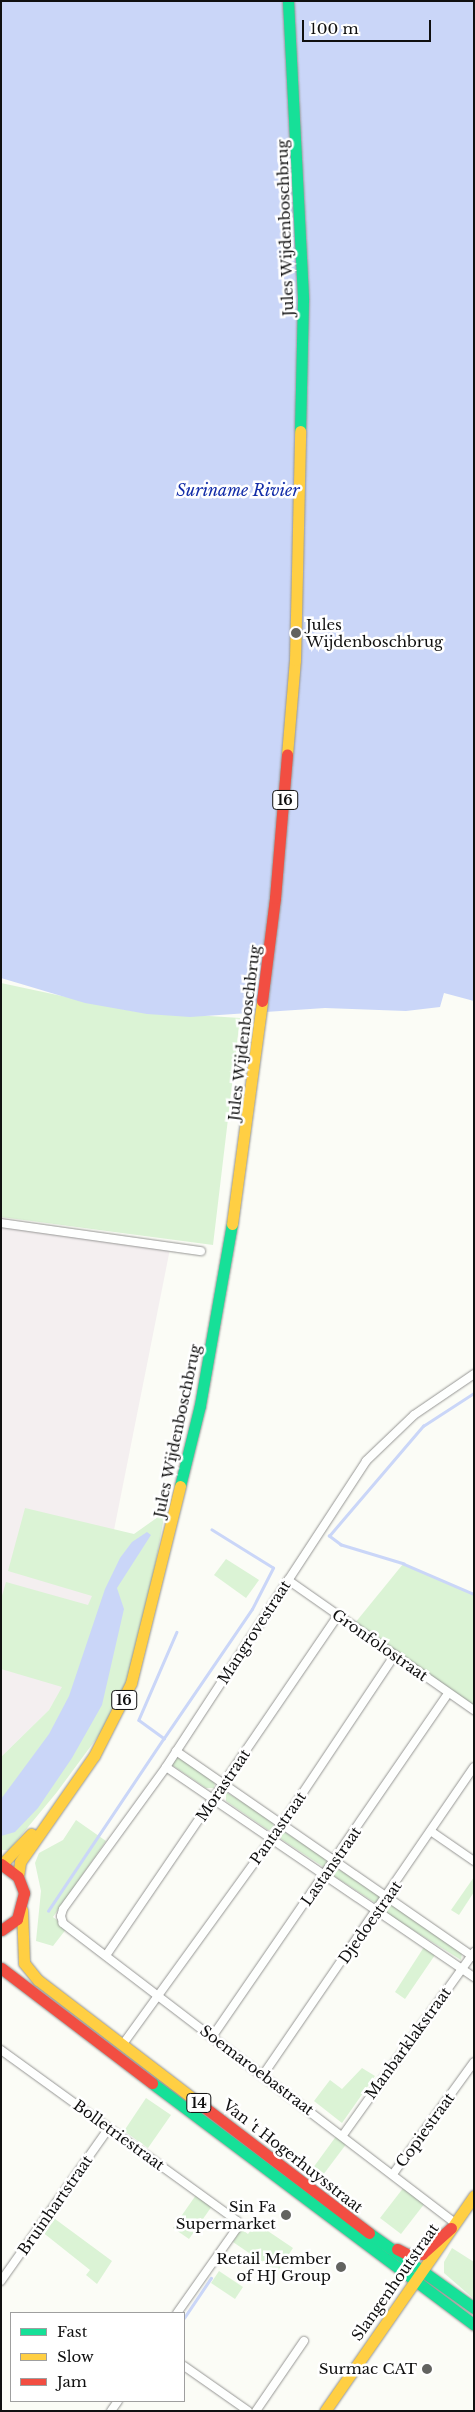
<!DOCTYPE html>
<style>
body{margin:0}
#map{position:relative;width:475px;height:2412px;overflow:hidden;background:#fbfcf6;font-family:"Libre Baskerville",serif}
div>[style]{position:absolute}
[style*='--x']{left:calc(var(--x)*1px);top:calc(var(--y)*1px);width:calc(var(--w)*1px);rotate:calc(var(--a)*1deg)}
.industrial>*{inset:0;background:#f4eff0}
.green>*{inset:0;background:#dbf3d5}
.water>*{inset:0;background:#cad6f8}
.stream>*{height:2.5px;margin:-1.25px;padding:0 1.25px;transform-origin:1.25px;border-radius:1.25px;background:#cad6f8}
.roads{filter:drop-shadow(0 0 1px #969694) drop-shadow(0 0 1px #969694)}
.street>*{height:8px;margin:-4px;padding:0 4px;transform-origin:4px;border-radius:4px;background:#fefffe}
.fast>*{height:11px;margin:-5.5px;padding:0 5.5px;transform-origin:5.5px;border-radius:5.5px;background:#16e098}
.slow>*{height:11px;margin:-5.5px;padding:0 5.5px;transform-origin:5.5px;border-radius:5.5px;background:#ffcf43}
.jam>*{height:11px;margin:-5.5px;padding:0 5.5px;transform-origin:5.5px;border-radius:5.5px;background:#f24e42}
.dots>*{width:14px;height:14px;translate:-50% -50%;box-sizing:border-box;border:2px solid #fff;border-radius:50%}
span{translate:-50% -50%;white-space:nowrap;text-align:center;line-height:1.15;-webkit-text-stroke:5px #fff;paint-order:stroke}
.shield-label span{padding:1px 4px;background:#fff;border:1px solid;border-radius:4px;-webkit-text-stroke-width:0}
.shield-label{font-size:14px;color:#101010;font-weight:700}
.street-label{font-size:15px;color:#101010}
.poi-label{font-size:15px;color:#101010}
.left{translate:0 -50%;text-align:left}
.right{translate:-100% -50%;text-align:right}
.water-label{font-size:16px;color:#132da8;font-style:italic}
.frame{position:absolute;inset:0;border:2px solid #101010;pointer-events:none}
.legend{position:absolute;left:10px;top:2312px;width:175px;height:90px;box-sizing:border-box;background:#fff;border:1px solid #9f9f9f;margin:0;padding:6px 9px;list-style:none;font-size:15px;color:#101010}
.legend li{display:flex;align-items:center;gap:10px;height:25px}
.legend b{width:25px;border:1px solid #9f9f9f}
.scale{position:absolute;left:302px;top:20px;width:129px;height:22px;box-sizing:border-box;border:2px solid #101010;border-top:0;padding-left:6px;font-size:15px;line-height:18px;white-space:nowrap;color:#101010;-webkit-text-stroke:4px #fff;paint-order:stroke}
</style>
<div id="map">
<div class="industrial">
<div style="clip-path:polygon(1px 1223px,170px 1249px,114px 1530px,63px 1687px,49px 1710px,1px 1757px)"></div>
</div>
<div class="green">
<div style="clip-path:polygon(1px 983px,132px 1011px,240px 1018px,213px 1245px,1px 1217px)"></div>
<div style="clip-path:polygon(25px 1508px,134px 1534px,165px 1512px,146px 1616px,126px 1683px,102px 1731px,57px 1792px,9px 1850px,1px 1850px,1px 1757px,49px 1710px,62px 1687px,1px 1669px,1px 1599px,6px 1582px,88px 1605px,92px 1596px,8px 1571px)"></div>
<div style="clip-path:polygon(226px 1559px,259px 1580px,246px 1598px,214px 1575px)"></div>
<div style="clip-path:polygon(403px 1564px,474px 1594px,474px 1706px,355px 1623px)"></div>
<div style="clip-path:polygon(178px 1756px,215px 1782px,214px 1788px,206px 1788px,172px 1765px)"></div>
<div style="clip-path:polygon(226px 1792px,273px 1821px,274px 1829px,268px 1830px,226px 1801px)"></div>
<div style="clip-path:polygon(76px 1820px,106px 1841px,53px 1917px,67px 1928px,53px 1946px,36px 1941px,41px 1891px,35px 1863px,39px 1853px,63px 1840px)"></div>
<div style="clip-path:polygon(282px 1830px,323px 1857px,327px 1862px,325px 1868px,281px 1839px)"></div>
<div style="clip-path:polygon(337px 1868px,380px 1897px,377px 1904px,334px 1876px,332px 1871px)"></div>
<div style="clip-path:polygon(474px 1877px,474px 1892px,459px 1915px,451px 1910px)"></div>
<div style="clip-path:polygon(390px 1904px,462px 1953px,461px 1960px,389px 1915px,384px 1910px)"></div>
<div style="clip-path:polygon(424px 1947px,435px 1955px,405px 1999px,395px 1992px)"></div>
<div style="clip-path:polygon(362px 2068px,375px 2076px,342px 2123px,314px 2101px,330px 2080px,342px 2089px)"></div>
<div style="clip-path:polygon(146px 2098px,171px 2115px,148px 2148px,124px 2131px)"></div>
<div style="clip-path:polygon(337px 2135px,347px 2143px,320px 2179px,310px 2172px)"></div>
<div style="clip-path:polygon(404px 2187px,425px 2203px,401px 2234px,380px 2218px)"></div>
<div style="clip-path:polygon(196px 2195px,212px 2206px,189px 2239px,173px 2228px)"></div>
<div style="clip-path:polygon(51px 2216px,112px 2261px,97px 2284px,86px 2275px,90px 2270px,41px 2231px)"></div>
<div style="clip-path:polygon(256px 2223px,293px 2248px,277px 2272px,233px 2242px,241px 2229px,248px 2234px)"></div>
<div style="clip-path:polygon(452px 2248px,474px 2262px,474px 2299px,444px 2273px,444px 2262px)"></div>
<div style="clip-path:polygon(219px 2271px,243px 2287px,235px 2299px,211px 2283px)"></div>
</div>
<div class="water">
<div style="clip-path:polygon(1px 1px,474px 1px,474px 1001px,444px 993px,440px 1007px,406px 1011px,325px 1008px,190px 1017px,147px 1014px,85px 1003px,1px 978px)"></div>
<div style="clip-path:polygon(147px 1532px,151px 1535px,117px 1588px,124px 1609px,102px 1705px,72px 1758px,38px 1808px,15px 1832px,1px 1836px,1px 1799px,49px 1734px,69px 1696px,105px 1589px,120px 1558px,132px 1542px)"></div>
</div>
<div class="stream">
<div style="--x:404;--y:1564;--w:66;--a:-163.2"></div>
<div style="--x:341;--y:1545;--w:15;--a:-143"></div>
<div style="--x:329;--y:1536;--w:145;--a:-49.5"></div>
<div style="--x:423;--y:1426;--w:61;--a:-32.9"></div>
<div style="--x:404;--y:1564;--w:76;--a:23.2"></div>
<div style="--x:177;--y:1632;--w:96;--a:113.4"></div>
<div style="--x:139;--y:1720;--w:31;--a:36"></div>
<div style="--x:164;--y:1738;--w:156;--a:-55.7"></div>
<div style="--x:252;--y:1609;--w:46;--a:-62.9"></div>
<div style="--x:273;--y:1568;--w:72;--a:-148.1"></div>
<div style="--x:48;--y:1911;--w:208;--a:-56.2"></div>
<div style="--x:184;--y:2318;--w:48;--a:-56"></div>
</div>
<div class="roads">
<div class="street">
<div style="--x:1;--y:1223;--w:202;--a:8"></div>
<div style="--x:288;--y:1580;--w:227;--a:35"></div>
<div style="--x:176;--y:1751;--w:362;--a:34.7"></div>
<div style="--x:166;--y:1767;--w:373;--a:34.3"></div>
<div style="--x:432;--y:1832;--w:51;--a:34.6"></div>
<div style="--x:107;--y:1954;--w:409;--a:-55.7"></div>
<div style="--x:212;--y:2037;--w:417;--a:-55.5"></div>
<div style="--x:123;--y:2044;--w:271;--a:-54.1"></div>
<div style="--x:282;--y:1824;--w:202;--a:-56.3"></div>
<div style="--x:1;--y:2050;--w:291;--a:35.9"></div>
<div style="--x:237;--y:2221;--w:7;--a:90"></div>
<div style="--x:237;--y:2228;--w:104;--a:125.2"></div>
<div style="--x:263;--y:2075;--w:373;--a:-55.6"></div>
<div style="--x:343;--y:2135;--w:225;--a:-54.4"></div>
<div style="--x:393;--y:2174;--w:138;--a:-54.1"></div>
<div style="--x:455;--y:2223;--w:494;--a:-142.6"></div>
<div style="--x:63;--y:1923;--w:7;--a:-106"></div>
<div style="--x:61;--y:1916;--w:7;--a:-74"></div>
<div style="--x:63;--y:1909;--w:175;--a:-54"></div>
<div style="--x:166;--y:1767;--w:366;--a:-56.8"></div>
<div style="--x:366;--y:1461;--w:66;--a:-43.8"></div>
<div style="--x:414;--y:1415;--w:73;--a:-34.3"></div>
<div style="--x:1;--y:2281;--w:187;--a:-54.8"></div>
<div style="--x:184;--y:2366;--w:78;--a:35.1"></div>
<div style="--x:111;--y:2411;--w:12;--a:-55"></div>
<div style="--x:256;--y:2411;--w:85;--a:-55.6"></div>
</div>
<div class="fast">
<div style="--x:288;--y:1;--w:299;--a:87.1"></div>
<div style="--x:303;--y:300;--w:131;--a:91.3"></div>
<div style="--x:180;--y:1486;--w:83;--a:-76.1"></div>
<div style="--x:200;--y:1405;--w:184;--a:-80"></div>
<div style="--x:152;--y:2083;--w:403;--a:36.9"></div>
<div style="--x:369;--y:2233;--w:129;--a:35.5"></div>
</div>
<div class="slow">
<div style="--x:287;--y:755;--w:95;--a:-85.2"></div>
<div style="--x:295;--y:660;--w:229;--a:-88.7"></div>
<div style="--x:232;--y:1224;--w:225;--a:-82.3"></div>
<div style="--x:2;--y:1864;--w:42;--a:-46"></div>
<div style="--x:18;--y:1877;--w:15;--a:-82"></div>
<div style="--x:20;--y:1862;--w:129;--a:-55.1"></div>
<div style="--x:94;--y:1756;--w:82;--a:-63.1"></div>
<div style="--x:131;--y:1683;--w:203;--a:-76"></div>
<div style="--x:22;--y:1910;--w:53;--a:87.8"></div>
<div style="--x:24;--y:1963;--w:22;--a:51"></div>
<div style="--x:38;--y:1980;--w:203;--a:37.4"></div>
<div style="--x:325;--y:2411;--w:262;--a:-55.3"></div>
</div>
<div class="jam">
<div style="--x:262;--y:1001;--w:104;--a:-82.8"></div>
<div style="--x:275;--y:898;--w:144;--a:-85.2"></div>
<div style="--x:1;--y:1864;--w:21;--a:37"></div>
<div style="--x:18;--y:1877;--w:17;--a:69"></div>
<div style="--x:24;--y:1893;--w:27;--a:105"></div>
<div style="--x:17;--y:1919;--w:19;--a:145"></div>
<div style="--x:1;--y:1968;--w:190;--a:37.3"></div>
<div style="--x:199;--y:2103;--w:214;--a:37.4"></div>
<div style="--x:397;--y:2249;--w:11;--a:27"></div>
<div style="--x:407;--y:2254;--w:15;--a:0"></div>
<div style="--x:422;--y:2254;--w:39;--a:-42"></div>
</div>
</div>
<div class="dots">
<div style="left:296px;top:633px;background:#626360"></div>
<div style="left:286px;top:2215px;background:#626360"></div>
<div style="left:341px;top:2267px;background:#626360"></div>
<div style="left:427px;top:2369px;background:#626360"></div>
</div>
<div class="shield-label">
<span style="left:285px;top:800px">16</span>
<span style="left:124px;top:1700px">16</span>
<span style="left:199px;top:2103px">14</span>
</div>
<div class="street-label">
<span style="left:285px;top:228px;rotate:-92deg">Jules Wijdenboschbrug</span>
<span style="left:244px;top:1033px;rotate:-83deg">Jules Wijdenboschbrug</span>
<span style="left:177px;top:1431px;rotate:-78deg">Jules Wijdenboschbrug</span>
<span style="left:254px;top:1632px;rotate:-57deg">Mangrovestraat</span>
<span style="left:380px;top:1645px;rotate:35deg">Gronfolostraat</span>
<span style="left:223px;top:1785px;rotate:-56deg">Morastraat</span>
<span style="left:278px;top:1828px;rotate:-55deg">Pantastraat</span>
<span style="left:331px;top:1866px;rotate:-55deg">Lastanstraat</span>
<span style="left:370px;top:1922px;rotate:-55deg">Djedoestraat</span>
<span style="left:408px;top:2043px;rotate:-54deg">Manbarklakstraat</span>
<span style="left:257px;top:2070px;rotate:37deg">Soemaroebastraat</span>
<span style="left:425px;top:2130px;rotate:-54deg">Copiestraat</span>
<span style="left:119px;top:2135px;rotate:36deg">Bolletriestraat</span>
<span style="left:293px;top:2156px;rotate:38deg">Van 't Hogerhuysstraat</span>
<span style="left:55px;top:2205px;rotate:-55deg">Bruinhartstraat</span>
<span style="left:395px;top:2282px;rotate:-55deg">Slangenhoutstraat</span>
</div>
<div class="poi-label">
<span class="left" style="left:306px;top:633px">Jules<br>Wijdenboschbrug</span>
<span class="right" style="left:276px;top:2215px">Sin Fa<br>Supermarket</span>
<span class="right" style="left:331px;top:2267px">Retail Member<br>of HJ Group</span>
<span class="right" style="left:417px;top:2369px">Surmac CAT</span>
</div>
<div class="water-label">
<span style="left:238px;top:490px">Suriname Rivier</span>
</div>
<div class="frame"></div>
<ul class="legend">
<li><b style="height:6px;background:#16e098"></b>Fast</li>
<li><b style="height:6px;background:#ffcf43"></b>Slow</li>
<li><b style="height:6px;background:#f24e42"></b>Jam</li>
</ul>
<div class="scale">100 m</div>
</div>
